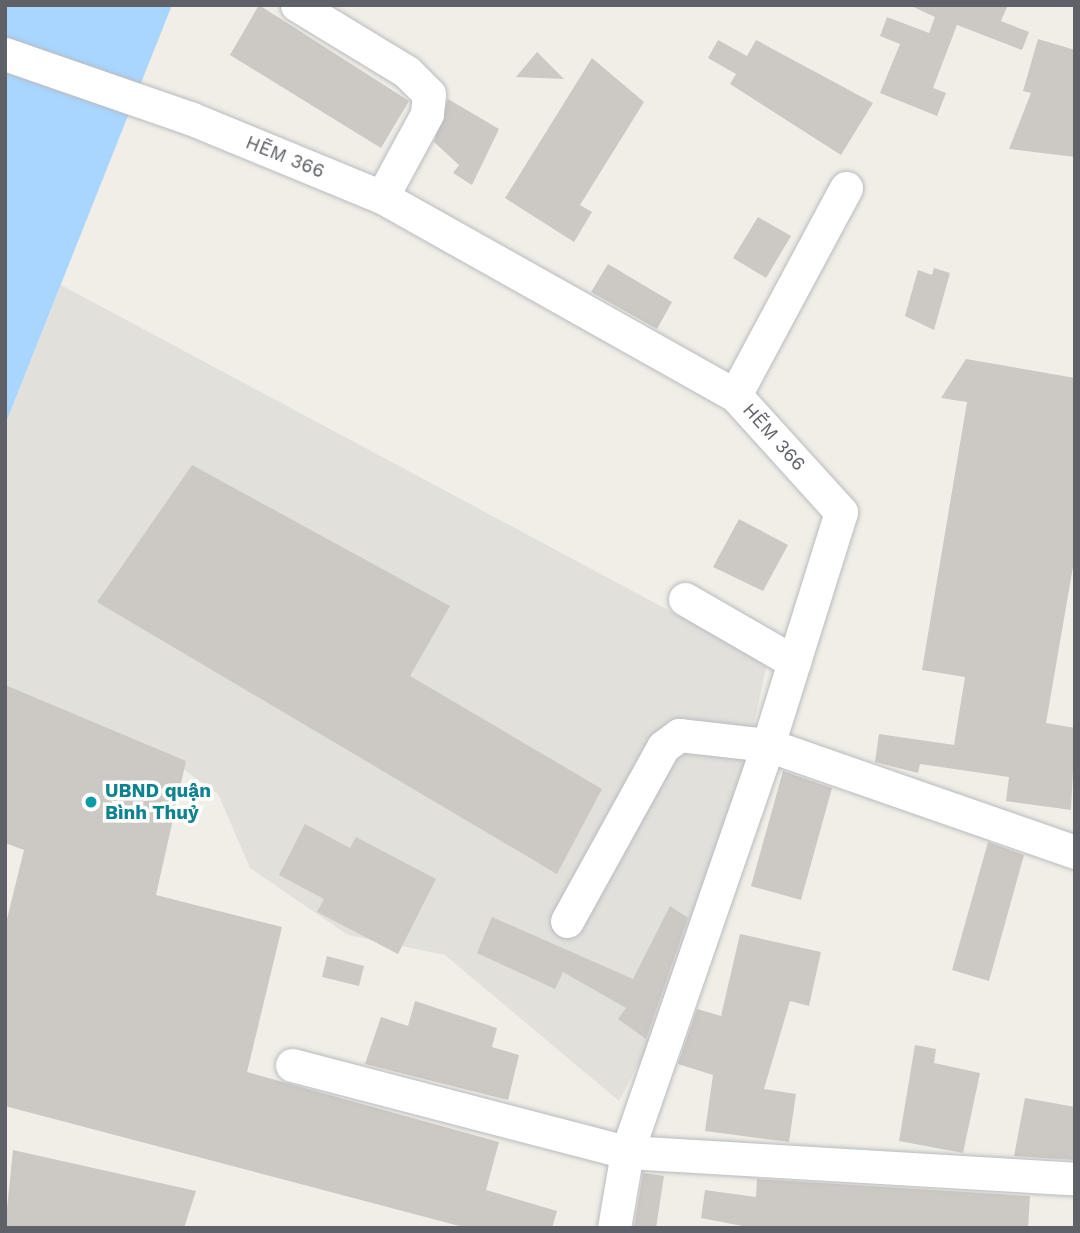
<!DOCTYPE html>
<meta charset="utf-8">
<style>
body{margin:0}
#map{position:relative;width:1080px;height:1233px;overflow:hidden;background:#f0eee6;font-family:"Work Sans",sans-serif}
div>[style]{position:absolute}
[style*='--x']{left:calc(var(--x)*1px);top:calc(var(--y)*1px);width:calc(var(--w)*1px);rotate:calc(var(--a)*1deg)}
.industrial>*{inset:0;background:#e2e0db}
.water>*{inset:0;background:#a8d6ff}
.building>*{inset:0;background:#ccc8c3}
.roads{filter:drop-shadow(0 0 2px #b9bbc0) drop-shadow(0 0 2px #b9bbc0)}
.minor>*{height:33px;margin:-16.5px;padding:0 16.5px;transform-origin:16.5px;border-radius:16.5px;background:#fff}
.dots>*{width:19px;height:19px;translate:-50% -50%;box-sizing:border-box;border:4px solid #fff;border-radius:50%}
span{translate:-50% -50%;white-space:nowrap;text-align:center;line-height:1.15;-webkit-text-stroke:7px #fff;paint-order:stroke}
.street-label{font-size:19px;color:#5e6167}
.culture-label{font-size:19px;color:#0d838f;font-weight:700}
.left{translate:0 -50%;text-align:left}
.frame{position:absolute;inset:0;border:7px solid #5e6167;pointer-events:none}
</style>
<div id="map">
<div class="industrial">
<div style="clip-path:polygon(61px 285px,767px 663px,711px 927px,619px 1101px,445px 955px,348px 935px,250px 868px,218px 794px,152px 747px,5px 705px,5px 425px)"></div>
</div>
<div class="water">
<div style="clip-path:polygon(5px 5px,172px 5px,5px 425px)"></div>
</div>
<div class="building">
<div style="clip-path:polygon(259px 5px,409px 101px,381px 148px,230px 55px)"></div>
<div style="clip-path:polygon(909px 5px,1008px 5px,1001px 21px,1029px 32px,1022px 50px,957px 25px,933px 88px,946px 93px,937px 116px,880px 93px,900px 44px,880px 36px,887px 17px,929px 33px,935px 17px)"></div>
<div style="clip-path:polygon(1038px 39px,1075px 50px,1075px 157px,1009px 149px,1031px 93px,1023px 91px)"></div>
<div style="clip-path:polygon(718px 40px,747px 56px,756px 40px,873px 103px,841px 155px,730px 84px,736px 74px,708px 58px)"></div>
<div style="clip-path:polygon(537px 52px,564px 79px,516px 77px)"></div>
<div style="clip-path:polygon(592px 58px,644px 102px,580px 205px,592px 212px,574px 242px,505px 198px)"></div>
<div style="clip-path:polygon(448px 99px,499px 129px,472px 185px,453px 173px,459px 165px,434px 142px)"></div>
<div style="clip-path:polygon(758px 217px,791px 236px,766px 278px,733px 258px)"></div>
<div style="clip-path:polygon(608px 264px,672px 302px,657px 329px,591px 292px)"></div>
<div style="clip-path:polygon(934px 268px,950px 273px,934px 330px,905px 316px,918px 270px,932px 275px)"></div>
<div style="clip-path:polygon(966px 359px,1075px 378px,1075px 555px,1046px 723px,1075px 728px,1071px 810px,1006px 801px,1009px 777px,920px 764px,918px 773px,875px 762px,879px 734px,954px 745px,965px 677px,922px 670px,967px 402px,941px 398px)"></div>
<div style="clip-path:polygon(192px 465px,450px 606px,410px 676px,602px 789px,557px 874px,97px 602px)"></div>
<div style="clip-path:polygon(739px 519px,788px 545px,763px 591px,713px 567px)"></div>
<div style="clip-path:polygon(5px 685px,186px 761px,156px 895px,282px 927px,247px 1072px,499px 1142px,486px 1190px,557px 1211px,552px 1228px,467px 1228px,5px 1106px,5px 927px,24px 850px,5px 843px)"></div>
<div style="clip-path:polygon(783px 771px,832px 788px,801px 900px,751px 886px)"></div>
<div style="clip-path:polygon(305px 824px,350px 848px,356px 837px,436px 879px,398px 954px,317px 912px,324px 899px,279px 875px)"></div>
<div style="clip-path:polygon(988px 842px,1024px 855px,989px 981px,952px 970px)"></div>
<div style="clip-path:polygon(670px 906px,688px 918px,646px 1039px,618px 1019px,626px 1008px,563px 972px,555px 989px,477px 953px,492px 917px,633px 979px)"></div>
<div style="clip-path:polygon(740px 934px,821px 952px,809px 1006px,790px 1001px,764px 1089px,796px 1094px,789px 1142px,705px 1131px,713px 1075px,678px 1064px,697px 1009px,721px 1016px)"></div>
<div style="clip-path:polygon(327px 956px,364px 966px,359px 986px,322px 977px)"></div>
<div style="clip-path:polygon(415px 1001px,497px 1028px,492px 1047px,519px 1055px,508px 1100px,365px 1064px,381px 1017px,408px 1026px)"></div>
<div style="clip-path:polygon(915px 1045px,936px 1049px,934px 1063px,980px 1073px,963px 1153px,899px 1141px)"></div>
<div style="clip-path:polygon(1025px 1098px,1075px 1107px,1075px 1160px,1014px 1156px)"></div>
<div style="clip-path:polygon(13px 1150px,196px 1191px,184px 1228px,5px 1228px)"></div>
<div style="clip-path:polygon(643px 1173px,664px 1176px,656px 1228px,634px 1228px)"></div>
<div style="clip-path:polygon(757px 1179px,1030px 1196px,1028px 1228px,753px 1228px,701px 1218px,705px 1190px,756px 1197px)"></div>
</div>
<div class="roads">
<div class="minor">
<div style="--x:297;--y:5;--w:129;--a:31.3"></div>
<div style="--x:407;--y:72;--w:31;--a:45"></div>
<div style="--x:429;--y:94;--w:20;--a:96"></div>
<div style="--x:427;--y:114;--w:94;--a:118.5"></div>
<div style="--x:5;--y:54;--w:196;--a:19.1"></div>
<div style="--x:190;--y:118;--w:208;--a:22.4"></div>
<div style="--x:382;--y:197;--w:405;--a:29.3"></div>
<div style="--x:735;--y:395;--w:158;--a:47.8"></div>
<div style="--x:841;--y:512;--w:244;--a:107.4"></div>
<div style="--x:768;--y:745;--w:325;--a:19.2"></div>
<div style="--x:735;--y:395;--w:235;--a:-61.8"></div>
<div style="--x:685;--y:599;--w:126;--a:30"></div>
<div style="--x:567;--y:921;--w:199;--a:-61.1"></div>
<div style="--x:663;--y:747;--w:20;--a:-37"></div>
<div style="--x:679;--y:735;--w:90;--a:6.4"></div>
<div style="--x:768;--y:745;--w:431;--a:109.1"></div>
<div style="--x:627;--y:1152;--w:449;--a:3.4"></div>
<div style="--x:292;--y:1065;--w:346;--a:14.6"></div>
<div style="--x:627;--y:1152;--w:77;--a:99.7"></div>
</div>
</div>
<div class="dots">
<div style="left:91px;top:802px;background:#0f9aa8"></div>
</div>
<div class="street-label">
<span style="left:285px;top:157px;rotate:22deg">HẼM 366</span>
<span style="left:774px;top:437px;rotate:48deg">HẼM 366</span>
</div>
<div class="culture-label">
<span class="left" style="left:105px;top:802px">UBND quận<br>Bình Thuỷ</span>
</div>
<div class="frame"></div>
</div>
